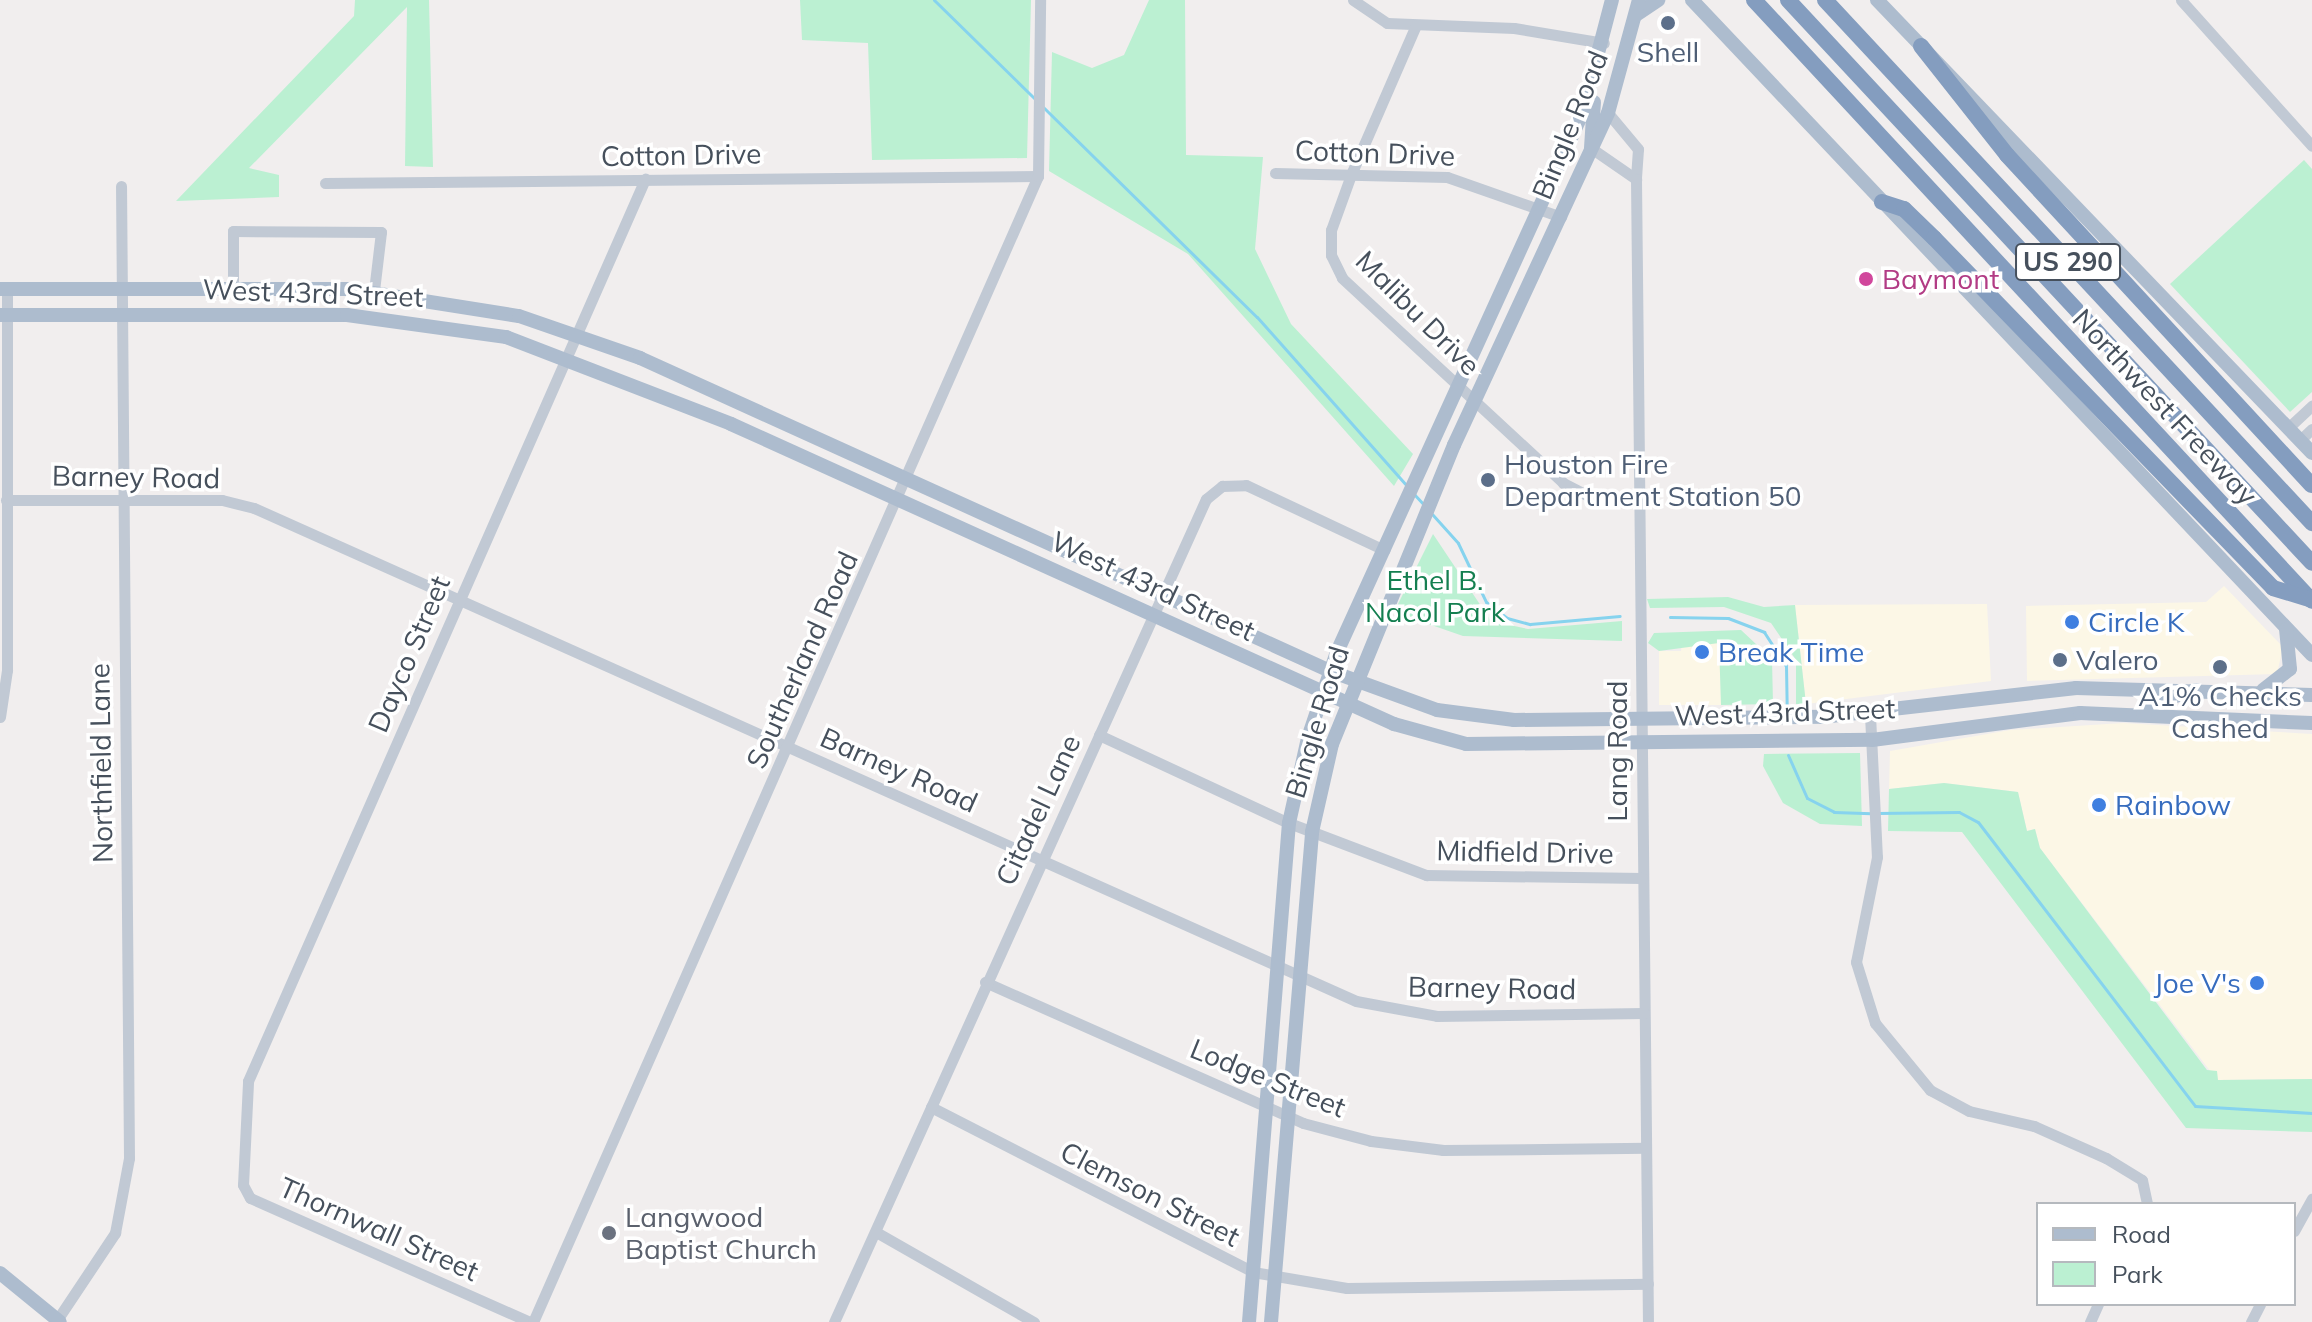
<!DOCTYPE html>
<style>
body{margin:0}
#map{position:relative;width:2312px;height:1322px;overflow:hidden;background:#f1eeee;font-family:Mulish,sans-serif}
div>[style]{position:absolute}
[style*='--x']{left:calc(var(--x)*1px);top:calc(var(--y)*1px);width:calc(var(--w)*1px);rotate:calc(var(--a)*1deg)}
.commercial>*{inset:0;background:#fcf7e6}
.green>*{inset:0;background:#bbf0d2}
.stream>*{height:3px;margin:-1.5px;padding:0 1.5px;transform-origin:1.5px;border-radius:1.5px;background:#86d3ee}
.minor>*{height:11px;margin:-5.5px;padding:0 5.5px;transform-origin:5.5px;border-radius:5.5px;background:#c1c9d4}
.major>*{height:14px;margin:-7px;padding:0 7px;transform-origin:7px;border-radius:7px;background:#adbcce}
.highway>*{height:16px;margin:-8px;padding:0 8px;transform-origin:8px;border-radius:8px;background:#849dbf}
.dots>*{width:22px;height:22px;translate:-50% -50%;box-sizing:border-box;border:4px solid #fff;border-radius:50%}
span{translate:-50% -50%;white-space:nowrap;text-align:center;line-height:1.15;-webkit-text-stroke:7px #fff;paint-order:stroke}
.shield-label span{padding:2px 6px;background:#fff;border:2px solid;border-radius:6px;-webkit-text-stroke-width:0}
.shield-label{font-size:26px;color:#46505c;font-weight:700}
.service-label{font-size:28px;color:#4e5e75}
.left{translate:0 -50%;text-align:left}
.street-label{font-size:28px;color:#46505c}
.hotel-label{font-size:28px;color:#b23c85}
.park-label{font-size:28px;color:#147f50}
.shop-label{font-size:28px;color:#366cbe}
.right{translate:-100% -50%;text-align:right}
.worship-label{font-size:28px;color:#5b616d}
.legend{position:absolute;left:2036px;top:1202px;width:260px;height:104px;box-sizing:border-box;background:#fff;border:2px solid #b5b9be;margin:0;padding:10px 14px;list-style:none;font-size:24px;color:#46505c}
.legend li{display:flex;align-items:center;gap:16px;height:40px}
.legend b{width:40px;border:2px solid #b5b9be}
</style>
<div id="map">
<div class="commercial">
<div style="clip-path:polygon(2224px 586px,2283px 647px,2277px 674px,2027px 681px,2026px 606px,2206px 602px)"></div>
<div style="clip-path:polygon(1987px 604px,1991px 681px,1806px 704px,1795px 605px)"></div>
<div style="clip-path:polygon(1682px 643px,1720px 643px,1721px 705px,1659px 705px,1659px 651px,1681px 651px)"></div>
<div style="clip-path:polygon(2123px 723px,2312px 734px,2312px 1079px,2217px 1080px,2040px 848px,2035px 829px,2027px 831px,2018px 792px,1944px 783px,1889px 789px,1890px 751px,2010px 730px)"></div>
</div>
<div class="green">
<div style="clip-path:polygon(355px 0,429px 0,433px 167px,405px 166px,407px 7px,249px 168px,279px 175px,279px 197px,176px 201px,354px 16px)"></div>
<div style="clip-path:polygon(800px 0,1031px 0,1027px 158px,872px 160px,868px 43px,802px 40px)"></div>
<div style="clip-path:polygon(1149px 0,1185px 0,1186px 155px,1263px 157px,1255px 249px,1291px 324px,1413px 454px,1394px 486px,1188px 254px,1049px 171px,1052px 52px,1092px 68px,1124px 55px)"></div>
<div style="clip-path:polygon(2304px 160px,2312px 169px,2312px 392px,2290px 412px,2170px 284px)"></div>
<div style="clip-path:polygon(1433px 534px,1491px 621px,1528px 629px,1622px 621px,1622px 641px,1463px 636px,1394px 612px)"></div>
<div style="clip-path:polygon(1728px 597px,1764px 607px,1795px 605px,1806px 704px,1796px 704px,1796px 660px,1771px 623px,1724px 607px,1650px 608px,1647px 599px)"></div>
<div style="clip-path:polygon(1741px 630px,1772px 659px,1773px 704px,1721px 705px,1719px 643px,1659px 651px,1648px 643px,1654px 633px)"></div>
<div style="clip-path:polygon(1860px 753px,1862px 826px,1820px 824px,1783px 803px,1763px 766px,1764px 754px)"></div>
<div style="clip-path:polygon(1944px 783px,2018px 792px,2027px 831px,2035px 829px,2040px 848px,2207px 1070px,2217px 1071px,2218px 1080px,2312px 1079px,2312px 1132px,2186px 1128px,1962px 832px,1888px 831px,1889px 789px)"></div>
</div>
<div class="stream">
<div style="--x:934;--y:0;--w:140;--a:44.4"></div>
<div style="--x:1042;--y:106;--w:301;--a:44.5"></div>
<div style="--x:1257;--y:317;--w:227;--a:48.4"></div>
<div style="--x:1413;--y:493;--w:16;--a:47"></div>
<div style="--x:1432;--y:514;--w:39;--a:48"></div>
<div style="--x:1458;--y:543;--w:65;--a:64.6"></div>
<div style="--x:1486;--y:602;--w:26;--a:37"></div>
<div style="--x:1507;--y:618;--w:24;--a:15"></div>
<div style="--x:1530;--y:624;--w:90;--a:-5.1"></div>
<div style="--x:1670;--y:617;--w:58;--a:1"></div>
<div style="--x:1728;--y:618;--w:39;--a:21"></div>
<div style="--x:1764;--y:632;--w:40;--a:57.1"></div>
<div style="--x:1786;--y:666;--w:39;--a:89"></div>
<div style="--x:1788;--y:755;--w:47;--a:66.2"></div>
<div style="--x:1807;--y:798;--w:30;--a:27"></div>
<div style="--x:1834;--y:812;--w:37;--a:2"></div>
<div style="--x:1878;--y:813;--w:81;--a:-0.7"></div>
<div style="--x:1959;--y:812;--w:21;--a:28"></div>
<div style="--x:1978;--y:822;--w:357;--a:52.6"></div>
<div style="--x:2195;--y:1106;--w:117;--a:3.4"></div>
</div>
<div class="minor">
<div style="--x:1353;--y:0;--w:41;--a:34.1"></div>
<div style="--x:1387;--y:23;--w:127;--a:2.3"></div>
<div style="--x:1514;--y:28;--w:91;--a:9.5"></div>
<div style="--x:2181;--y:0;--w:196;--a:48.1"></div>
<div style="--x:1416;--y:25;--w:160;--a:113.5"></div>
<div style="--x:1352;--y:172;--w:62;--a:109.9"></div>
<div style="--x:1331;--y:230;--w:25;--a:90"></div>
<div style="--x:1331;--y:255;--w:25;--a:64"></div>
<div style="--x:1342;--y:278;--w:301;--a:42.8"></div>
<div style="--x:1563;--y:483;--w:36;--a:27"></div>
<div style="--x:1595;--y:499;--w:44;--a:1.3"></div>
<div style="--x:1608;--y:113;--w:47;--a:50.2"></div>
<div style="--x:1638;--y:149;--w:30;--a:94"></div>
<div style="--x:1591;--y:148;--w:55;--a:34.6"></div>
<div style="--x:1636;--y:179;--w:1143;--a:89.4"></div>
<div style="--x:1275;--y:173;--w:172;--a:1.3"></div>
<div style="--x:1447;--y:177;--w:121;--a:19.3"></div>
<div style="--x:325;--y:183;--w:713;--a:-0.56"></div>
<div style="--x:233;--y:288;--w:57;--a:-90"></div>
<div style="--x:233;--y:231;--w:148;--a:0.4"></div>
<div style="--x:381;--y:232;--w:59;--a:96.8"></div>
<div style="--x:2288;--y:428;--w:33;--a:-43"></div>
<div style="--x:2300;--y:440;--w:16;--a:-43"></div>
<div style="--x:6;--y:500;--w:216;--a:0"></div>
<div style="--x:222;--y:500;--w:33;--a:14"></div>
<div style="--x:254;--y:508;--w:1207;--a:24.1"></div>
<div style="--x:1356;--y:1001;--w:82;--a:10.5"></div>
<div style="--x:1437;--y:1016;--w:207;--a:-0.8"></div>
<div style="--x:1870;--y:715;--w:142;--a:87.2"></div>
<div style="--x:1877;--y:857;--w:107;--a:101.3"></div>
<div style="--x:1856;--y:962;--w:64;--a:72.7"></div>
<div style="--x:1875;--y:1023;--w:87;--a:50.6"></div>
<div style="--x:1930;--y:1090;--w:44;--a:28.3"></div>
<div style="--x:1969;--y:1111;--w:67;--a:13"></div>
<div style="--x:2034;--y:1126;--w:79;--a:24"></div>
<div style="--x:2106;--y:1158;--w:42;--a:31.4"></div>
<div style="--x:2142;--y:1180;--w:25;--a:78"></div>
<div style="--x:0;--y:717;--w:48;--a:-81.5"></div>
<div style="--x:7;--y:670;--w:382;--a:-90"></div>
<div style="--x:1099;--y:735;--w:209;--a:24.9"></div>
<div style="--x:1289;--y:823;--w:147;--a:20.8"></div>
<div style="--x:1426;--y:875;--w:216;--a:0.8"></div>
<div style="--x:985;--y:982;--w:348;--a:23.9"></div>
<div style="--x:1303;--y:1123;--w:70;--a:14.8"></div>
<div style="--x:1371;--y:1141;--w:73;--a:7.1"></div>
<div style="--x:1443;--y:1150;--w:203;--a:-0.6"></div>
<div style="--x:931;--y:1107;--w:362;--a:27.1"></div>
<div style="--x:1253;--y:1272;--w:95;--a:9.7"></div>
<div style="--x:1347;--y:1288;--w:301;--a:-0.8"></div>
<div style="--x:2294;--y:1231;--w:37;--a:-61"></div>
<div style="--x:876;--y:1232;--w:182;--a:29.7"></div>
<div style="--x:57;--y:1320;--w:105;--a:-56.3"></div>
<div style="--x:115;--y:1233;--w:76;--a:-79.4"></div>
<div style="--x:129;--y:1158;--w:972;--a:-90.47"></div>
<div style="--x:530;--y:1322;--w:306;--a:-156.1"></div>
<div style="--x:250;--y:1198;--w:15;--a:-118"></div>
<div style="--x:243;--y:1185;--w:104;--a:-87.2"></div>
<div style="--x:248;--y:1081;--w:986;--a:-66.24"></div>
<div style="--x:533;--y:1322;--w:1252;--a:-66.22"></div>
<div style="--x:1038;--y:176;--w:176;--a:-89.3"></div>
<div style="--x:834;--y:1322;--w:903;--a:-65.68"></div>
<div style="--x:1206;--y:499;--w:21;--a:-39"></div>
<div style="--x:1222;--y:486;--w:24;--a:-2"></div>
<div style="--x:1246;--y:485;--w:153;--a:25.2"></div>
<div style="--x:2090;--y:1322;--w:20;--a:-66"></div>
<div style="--x:2251;--y:1322;--w:20;--a:-63"></div>
</div>
<div class="major">
<div style="--x:1692;--y:0;--w:902;--a:46.57"></div>
<div style="--x:1877;--y:0;--w:628;--a:46.16"></div>
<div style="--x:1636;--y:15;--w:27;--a:-34"></div>
<div style="--x:1591;--y:148;--w:46;--a:-86.3"></div>
<div style="--x:0;--y:289;--w:348;--a:0"></div>
<div style="--x:348;--y:289;--w:173;--a:9"></div>
<div style="--x:519;--y:316;--w:128;--a:19.1"></div>
<div style="--x:640;--y:358;--w:758;--a:24.4"></div>
<div style="--x:1330;--y:671;--w:114;--a:20"></div>
<div style="--x:1437;--y:710;--w:78;--a:7.4"></div>
<div style="--x:1514;--y:720;--w:308;--a:-0.6"></div>
<div style="--x:1822;--y:717;--w:256;--a:-6.5"></div>
<div style="--x:2076;--y:688;--w:236;--a:1.7"></div>
<div style="--x:0;--y:315;--w:347;--a:0"></div>
<div style="--x:347;--y:315;--w:161;--a:7.9"></div>
<div style="--x:506;--y:337;--w:241;--a:21.1"></div>
<div style="--x:731;--y:424;--w:728;--a:24.35"></div>
<div style="--x:1394;--y:724;--w:75;--a:15.5"></div>
<div style="--x:1466;--y:744;--w:406;--a:-0.6"></div>
<div style="--x:1872;--y:740;--w:210;--a:-7.4"></div>
<div style="--x:2080;--y:713;--w:232;--a:2.5"></div>
<div style="--x:2263;--y:690;--w:34;--a:-38"></div>
<div style="--x:2290;--y:669;--w:40;--a:-95.7"></div>
<div style="--x:2143;--y:714;--w:17;--a:-45"></div>
<div style="--x:2155;--y:702;--w:43;--a:-16.3"></div>
<div style="--x:0;--y:1273;--w:77;--a:39.2"></div>
<div style="--x:1249;--y:1322;--w:501;--a:-85.42"></div>
<div style="--x:1289;--y:823;--w:87;--a:-77.4"></div>
<div style="--x:1308;--y:738;--w:91;--a:-71.4"></div>
<div style="--x:1337;--y:652;--w:591;--a:-65.52"></div>
<div style="--x:1582;--y:114;--w:118;--a:-75.3"></div>
<div style="--x:1271;--y:1322;--w:492;--a:-85.2"></div>
<div style="--x:1312;--y:832;--w:90;--a:-77.2"></div>
<div style="--x:1332;--y:744;--w:323;--a:-67.8"></div>
<div style="--x:1454;--y:445;--w:366;--a:-65.1"></div>
<div style="--x:1608;--y:113;--w:117;--a:-74.7"></div>
</div>
<div class="highway">
<div style="--x:1754;--y:0;--w:820;--a:47.12"></div>
<div style="--x:1788;--y:0;--w:769;--a:47.05"></div>
<div style="--x:1825;--y:0;--w:715;--a:47.04"></div>
<div style="--x:1921;--y:46;--w:139;--a:51.7"></div>
<div style="--x:2007;--y:155;--w:449;--a:47.3"></div>
<div style="--x:1882;--y:202;--w:23;--a:18"></div>
<div style="--x:1904;--y:209;--w:42;--a:44"></div>
<div style="--x:1934;--y:238;--w:487;--a:45.9"></div>
<div style="--x:2273;--y:588;--w:38;--a:17"></div>
</div>
<div class="dots">
<div style="left:1668px;top:23px;background:#5c6f8a"></div>
<div style="left:1866px;top:279px;background:#d1479c"></div>
<div style="left:1488px;top:480px;background:#5c6f8a"></div>
<div style="left:2072px;top:622px;background:#3f7fe0"></div>
<div style="left:1702px;top:652px;background:#3f7fe0"></div>
<div style="left:2060px;top:660px;background:#5c6f8a"></div>
<div style="left:2220px;top:667px;background:#5c6f8a"></div>
<div style="left:2099px;top:805px;background:#3f7fe0"></div>
<div style="left:2257px;top:983px;background:#3f7fe0"></div>
<div style="left:609px;top:1233px;background:#6b7280"></div>
</div>
<div class="shield-label">
<span style="left:2068px;top:262px">US 290</span>
</div>
<div class="service-label">
<span style="left:1668px;top:52px">Shell</span>
<span class="left" style="left:1504px;top:480px">Houston Fire<br>Department Station 50</span>
<span class="left" style="left:2076px;top:660px">Valero</span>
<span style="left:2220px;top:712px">A1% Checks<br>Cashed</span>
</div>
<div class="street-label">
<span style="left:1570px;top:125px;rotate:-68deg">Bingle Road</span>
<span style="left:1375px;top:153px;rotate:2deg">Cotton Drive</span>
<span style="left:681px;top:155px;rotate:-1deg">Cotton Drive</span>
<span style="left:313px;top:293px;rotate:2deg">West 43rd Street</span>
<span style="left:1418px;top:313px;rotate:45deg">Malibu Drive</span>
<span style="left:2165px;top:407px;rotate:47deg">Northwest Freeway</span>
<span style="left:136px;top:477px;rotate:1deg">Barney Road</span>
<span style="left:1153px;top:586px;rotate:25deg">West 43rd Street</span>
<span style="left:409px;top:654px;rotate:-67deg">Dayco Street</span>
<span style="left:802px;top:660px;rotate:-66deg">Southerland Road</span>
<span style="left:1785px;top:712px;rotate:-2deg">West 43rd Street</span>
<span style="left:1317px;top:722px;rotate:-73deg">Bingle Road</span>
<span style="left:1617px;top:751px;rotate:-90deg">Lang Road</span>
<span style="left:101px;top:763px;rotate:-91deg">Northfield Lane</span>
<span style="left:899px;top:770px;rotate:24deg">Barney Road</span>
<span style="left:1038px;top:810px;rotate:-65deg">Citadel Lane</span>
<span style="left:1525px;top:852px;rotate:1deg">Midfield Drive</span>
<span style="left:1492px;top:988px;rotate:1deg">Barney Road</span>
<span style="left:1268px;top:1078px;rotate:22deg">Lodge Street</span>
<span style="left:1150px;top:1194px;rotate:27deg">Clemson Street</span>
<span style="left:379px;top:1229px;rotate:24deg">Thornwall Street</span>
</div>
<div class="hotel-label">
<span class="left" style="left:1882px;top:279px">Baymont</span>
</div>
<div class="park-label">
<span style="left:1435px;top:596px">Ethel B.<br>Nacol Park</span>
</div>
<div class="shop-label">
<span class="left" style="left:2088px;top:622px">Circle K</span>
<span class="left" style="left:1718px;top:652px">Break Time</span>
<span class="left" style="left:2115px;top:805px">Rainbow</span>
<span class="right" style="left:2241px;top:983px">Joe V's</span>
</div>
<div class="worship-label">
<span class="left" style="left:625px;top:1233px">Langwood<br>Baptist Church</span>
</div>
<ul class="legend">
<li><b style="height:10px;background:#adbcce"></b>Road</li>
<li><b style="height:22px;background:#bbf0d2"></b>Park</li>
</ul>
</div>
